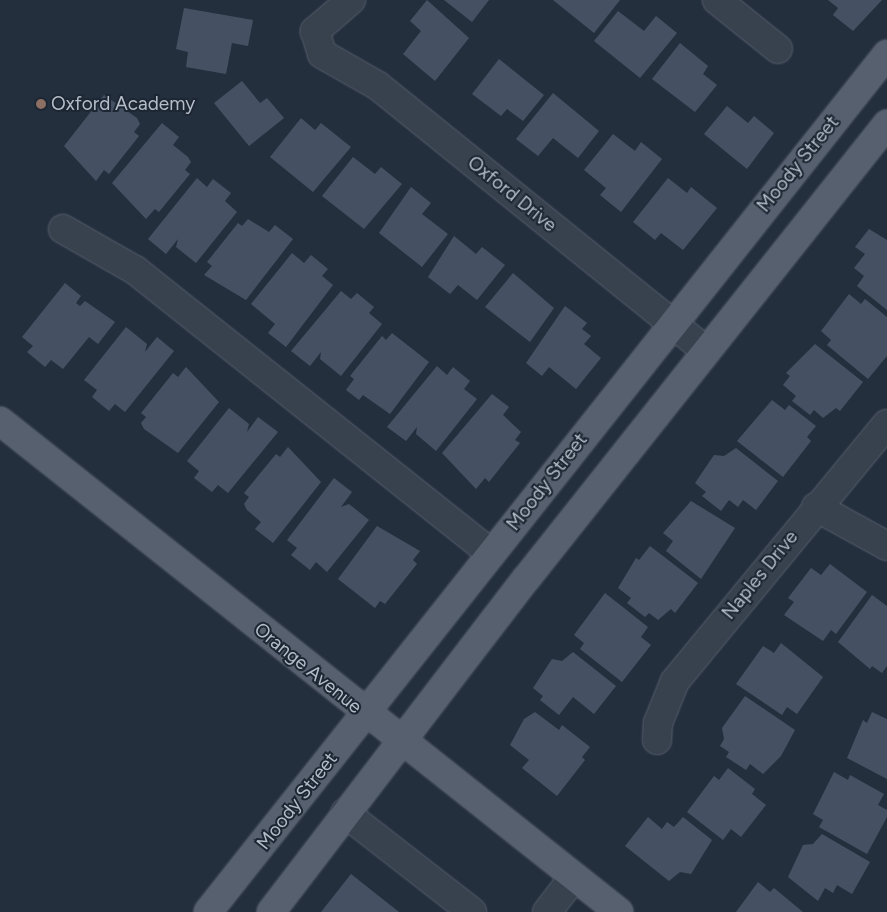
<!DOCTYPE html>
<style>
body{margin:0}
#map{position:relative;width:887px;height:912px;overflow:hidden;background:#242f3e;font-family:Figtree,sans-serif}
div>[style]{position:absolute}
[style*='--x']{left:calc(var(--x)*1px);top:calc(var(--y)*1px);width:calc(var(--w)*1px);rotate:calc(var(--a)*1deg)}
.building>*{inset:0;background:#455162}
.roads{filter:drop-shadow(0 0 1px #565f6c) drop-shadow(0 0 1px #565f6c)}
.minor>*{height:28px;margin:-14px;padding:0 14px;transform-origin:14px;border-radius:14px;background:#38414e}
.major>*{height:28px;margin:-14px;padding:0 14px;transform-origin:14px;border-radius:14px;background:#56606e}
.dots>*{width:14px;height:14px;translate:-50% -50%;box-sizing:border-box;border:2px solid #1d2633;border-radius:50%}
span{translate:-50% -50%;white-space:nowrap;text-align:center;line-height:1.15;-webkit-text-stroke:4px #1d2633;paint-order:stroke}
.poi-label{font-size:19px;color:#b4bcc9}
.left{translate:0 -50%;text-align:left}
.street-label{font-size:19px;color:#b4bcc9}
</style>
<div id="map">
<div class="building">
<div style="clip-path:polygon(427px 0,469px 38px,435px 81px,403px 54px,421px 31px,410px 21px)"></div>
<div style="clip-path:polygon(444px 0,489px 0,472px 22px)"></div>
<div style="clip-path:polygon(553px 0,620px 0,594px 33px)"></div>
<div style="clip-path:polygon(828px 0,882px 0,853px 31px,833px 15px,838px 8px)"></div>
<div style="clip-path:polygon(184px 8px,253px 20px,248px 46px,232px 43px,226px 74px,186px 67px,188px 52px,176px 49px)"></div>
<div style="clip-path:polygon(618px 11px,644px 31px,656px 16px,677px 33px,640px 78px,594px 41px)"></div>
<div style="clip-path:polygon(680px 43px,708px 66px,703px 74px,717px 85px,695px 112px,652px 79px)"></div>
<div style="clip-path:polygon(499px 59px,544px 95px,523px 121px,507px 109px,501px 116px,472px 94px)"></div>
<div style="clip-path:polygon(242px 81px,260px 103px,267px 98px,284px 118px,249px 146px,214px 103px)"></div>
<div style="clip-path:polygon(553px 93px,599px 131px,578px 158px,553px 138px,538px 156px,516px 139px)"></div>
<div style="clip-path:polygon(104px 95px,137px 118px,140px 124px,134px 132px,139px 136px,109px 174px,104px 170px,96px 181px,64px 146px)"></div>
<div style="clip-path:polygon(727px 106px,748px 123px,754px 116px,774px 133px,747px 169px,704px 134px)"></div>
<div style="clip-path:polygon(301px 118px,315px 130px,321px 123px,351px 147px,313px 192px,270px 157px)"></div>
<div style="clip-path:polygon(162px 123px,179px 137px,173px 145px,188px 157px,191px 162px,185px 170px,190px 174px,159px 212px,155px 209px,146px 219px,112px 183px)"></div>
<div style="clip-path:polygon(613px 134px,635px 151px,641px 142px,662px 159px,621px 212px,600px 195px,606px 188px,584px 170px)"></div>
<div style="clip-path:polygon(353px 157px,375px 174px,381px 167px,402px 184px,364px 229px,322px 196px)"></div>
<div style="clip-path:polygon(197px 178px,207px 187px,213px 179px,231px 193px,225px 201px,237px 212px,196px 263px,176px 247px,178px 239px,166px 254px,148px 239px)"></div>
<div style="clip-path:polygon(668px 178px,687px 193px,691px 187px,717px 208px,683px 250px,661px 233px,655px 240px,633px 222px)"></div>
<div style="clip-path:polygon(411px 187px,431px 203px,422px 214px,448px 234px,422px 267px,379px 233px)"></div>
<div style="clip-path:polygon(248px 219px,269px 232px,275px 225px,293px 239px,246px 300px,204px 275px,212px 266px,207px 262px,238px 223px,242px 226px)"></div>
<div style="clip-path:polygon(869px 229px,887px 240px,887px 310px,857px 286px,864px 276px,854px 268px,865px 254px,855px 247px)"></div>
<div style="clip-path:polygon(454px 236px,476px 254px,482px 247px,505px 265px,477px 300px,458px 285px,450px 294px,428px 277px)"></div>
<div style="clip-path:polygon(292px 253px,304px 263px,311px 255px,328px 269px,322px 276px,333px 285px,286px 347px,268px 333px,275px 324px,251px 304px)"></div>
<div style="clip-path:polygon(513px 273px,554px 308px,530px 342px,485px 307px)"></div>
<div style="clip-path:polygon(65px 283px,81px 296px,76px 303px,80px 306px,85px 301px,115px 322px,98px 344px,89px 337px,63px 369px,51px 360px,45px 367px,27px 352px,33px 346px,22px 337px)"></div>
<div style="clip-path:polygon(341px 291px,351px 299px,357px 293px,374px 307px,369px 313px,382px 324px,341px 376px,320px 359px,321px 352px,310px 366px,291px 351px)"></div>
<div style="clip-path:polygon(849px 294px,861px 304px,865px 299px,887px 317px,887px 356px,868px 379px,827px 345px,831px 340px,821px 331px)"></div>
<div style="clip-path:polygon(565px 306px,587px 323px,582px 329px,591px 336px,584px 344px,601px 358px,576px 389px,549px 367px,542px 376px,526px 363px)"></div>
<div style="clip-path:polygon(126px 327px,147px 344px,145px 352px,157px 337px,174px 351px,125px 412px,115px 404px,109px 411px,92px 397px,97px 390px,84px 380px)"></div>
<div style="clip-path:polygon(392px 333px,429px 362px,390px 414px,363px 395px,359px 400px,346px 390px,354px 379px,350px 376px,382px 336px,386px 340px)"></div>
<div style="clip-path:polygon(815px 344px,863px 382px,840px 411px,836px 408px,823px 418px,814px 410px,810px 415px,792px 401px,796px 396px,783px 385px,790px 376px,786px 373px)"></div>
<div style="clip-path:polygon(437px 366px,447px 375px,453px 367px,470px 381px,464px 389px,477px 399px,436px 451px,416px 434px,417px 427px,406px 441px,387px 427px)"></div>
<div style="clip-path:polygon(186px 367px,219px 402px,178px 453px,144px 429px,141px 423px,146px 417px,141px 413px,173px 373px,178px 377px)"></div>
<div style="clip-path:polygon(492px 394px,509px 407px,503px 415px,521px 432px,515px 440px,520px 443px,489px 482px,485px 478px,476px 489px,442px 453px)"></div>
<div style="clip-path:polygon(772px 400px,785px 410px,789px 405px,816px 426px,807px 437px,811px 441px,783px 477px,737px 441px)"></div>
<div style="clip-path:polygon(229px 408px,249px 424px,247px 432px,258px 417px,278px 432px,228px 493px,218px 485px,212px 492px,194px 478px,199px 471px,187px 461px)"></div>
<div style="clip-path:polygon(288px 447px,321px 482px,273px 543px,255px 529px,261px 522px,247px 510px,244px 504px,249px 497px,244px 493px,276px 454px,280px 457px)"></div>
<div style="clip-path:polygon(736px 448px,778px 481px,756px 510px,743px 500px,738px 507px,729px 500px,721px 511px,702px 496px,706px 492px,695px 483px,714px 455px,724px 456px)"></div>
<div style="clip-path:polygon(334px 478px,352px 492px,341px 507px,349px 504px,369px 520px,327px 572px,316px 562px,310px 570px,291px 555px,297px 548px,287px 540px)"></div>
<div style="clip-path:polygon(691px 501px,735px 528px,701px 579px,666px 551px,673px 541px,663px 533px)"></div>
<div style="clip-path:polygon(377px 526px,420px 551px,413px 560px,417px 564px,385px 604px,380px 601px,375px 608px,338px 579px)"></div>
<div style="clip-path:polygon(650px 546px,698px 583px,675px 613px,671px 609px,658px 620px,649px 613px,645px 617px,627px 603px,631px 598px,618px 588px,636px 558px,639px 560px)"></div>
<div style="clip-path:polygon(830px 564px,867px 592px,836px 634px,831px 630px,823px 641px,784px 615px,794px 602px,788px 598px,811px 568px,821px 575px)"></div>
<div style="clip-path:polygon(605px 593px,648px 627px,641px 637px,651px 645px,622px 682px,580px 649px,584px 643px,574px 635px)"></div>
<div style="clip-path:polygon(872px 595px,887px 606px,887px 666px,882px 673px,872px 666px,870px 669px,838px 642px)"></div>
<div style="clip-path:polygon(781px 643px,823px 677px,797px 714px,787px 707px,782px 715px,736px 684px,763px 646px,774px 653px)"></div>
<div style="clip-path:polygon(573px 652px,616px 686px,594px 714px,573px 697px,559px 715px,540px 700px,543px 696px,533px 688px,552px 659px,562px 661px)"></div>
<div style="clip-path:polygon(745px 696px,795px 730px,781px 756px,763px 774px,750px 764px,746px 770px,726px 757px,729px 752px,720px 746px,724px 739px,722px 728px)"></div>
<div style="clip-path:polygon(535px 712px,559px 730px,562px 725px,590px 747px,582px 757px,585px 760px,557px 796px,522px 768px,529px 760px,510px 745px,524px 719px)"></div>
<div style="clip-path:polygon(872px 712px,887px 719px,887px 779px,847px 758px,863px 720px,867px 723px)"></div>
<div style="clip-path:polygon(728px 768px,755px 789px,752px 794px,766px 805px,741px 837px,731px 829px,723px 840px,687px 812px,714px 776px,719px 780px)"></div>
<div style="clip-path:polygon(834px 772px,848px 780px,850px 775px,884px 794px,878px 805px,887px 810px,887px 817px,867px 854px,819px 827px,823px 820px,813px 814px)"></div>
<div style="clip-path:polygon(648px 817px,662px 829px,667px 822px,674px 827px,683px 817px,712px 840px,691px 874px,680px 872px,669px 881px,625px 846px)"></div>
<div style="clip-path:polygon(822px 834px,870px 862px,852px 894px,837px 885px,833px 893px,825px 888px,818px 901px,788px 877px,803px 845px,813px 844px)"></div>
<div style="clip-path:polygon(351px 874px,399px 912px,321px 912px)"></div>
<div style="clip-path:polygon(758px 882px,770px 892px,774px 888px,803px 912px,736px 912px)"></div>
</div>
<div class="roads">
<div class="minor">
<div style="--x:351;--y:0;--w:48;--a:139.3"></div>
<div style="--x:315;--y:31;--w:24;--a:73"></div>
<div style="--x:322;--y:54;--w:64;--a:29.7"></div>
<div style="--x:378;--y:86;--w:422;--a:38.9"></div>
<div style="--x:717;--y:0;--w:78;--a:38.8"></div>
<div style="--x:63;--y:229;--w:83;--a:29.7"></div>
<div style="--x:135;--y:270;--w:455;--a:38.5"></div>
<div style="--x:816;--y:507;--w:81;--a:28.8"></div>
<div style="--x:657;--y:740;--w:17;--a:-87"></div>
<div style="--x:658;--y:723;--w:45;--a:-68"></div>
<div style="--x:675;--y:681;--w:333;--a:-50.5"></div>
<div style="--x:345;--y:813;--w:161;--a:37.9"></div>
<div style="--x:547;--y:912;--w:44;--a:-52.4"></div>
</div>
<div class="major">
<div style="--x:0;--y:421;--w:790;--a:38.42"></div>
<div style="--x:208;--y:912;--w:1094;--a:-51.64"></div>
<div style="--x:271;--y:912;--w:419;--a:-52.6"></div>
<div style="--x:526;--y:579;--w:581;--a:-51.57"></div>
</div>
</div>
<div class="dots">
<div style="left:41px;top:104px;background:#8d6e63"></div>
</div>
<div class="poi-label">
<span class="left" style="left:51px;top:104px">Oxford Academy</span>
</div>
<div class="street-label">
<span style="left:798px;top:164px;rotate:-51deg">Moody Street</span>
<span style="left:512px;top:194px;rotate:39deg">Oxford Drive</span>
<span style="left:547px;top:482px;rotate:-52deg">Moody Street</span>
<span style="left:760px;top:575px;rotate:-51deg">Naples Drive</span>
<span style="left:308px;top:668px;rotate:39deg">Orange Avenue</span>
<span style="left:297px;top:801px;rotate:-52deg">Moody Street</span>
</div>
</div>
